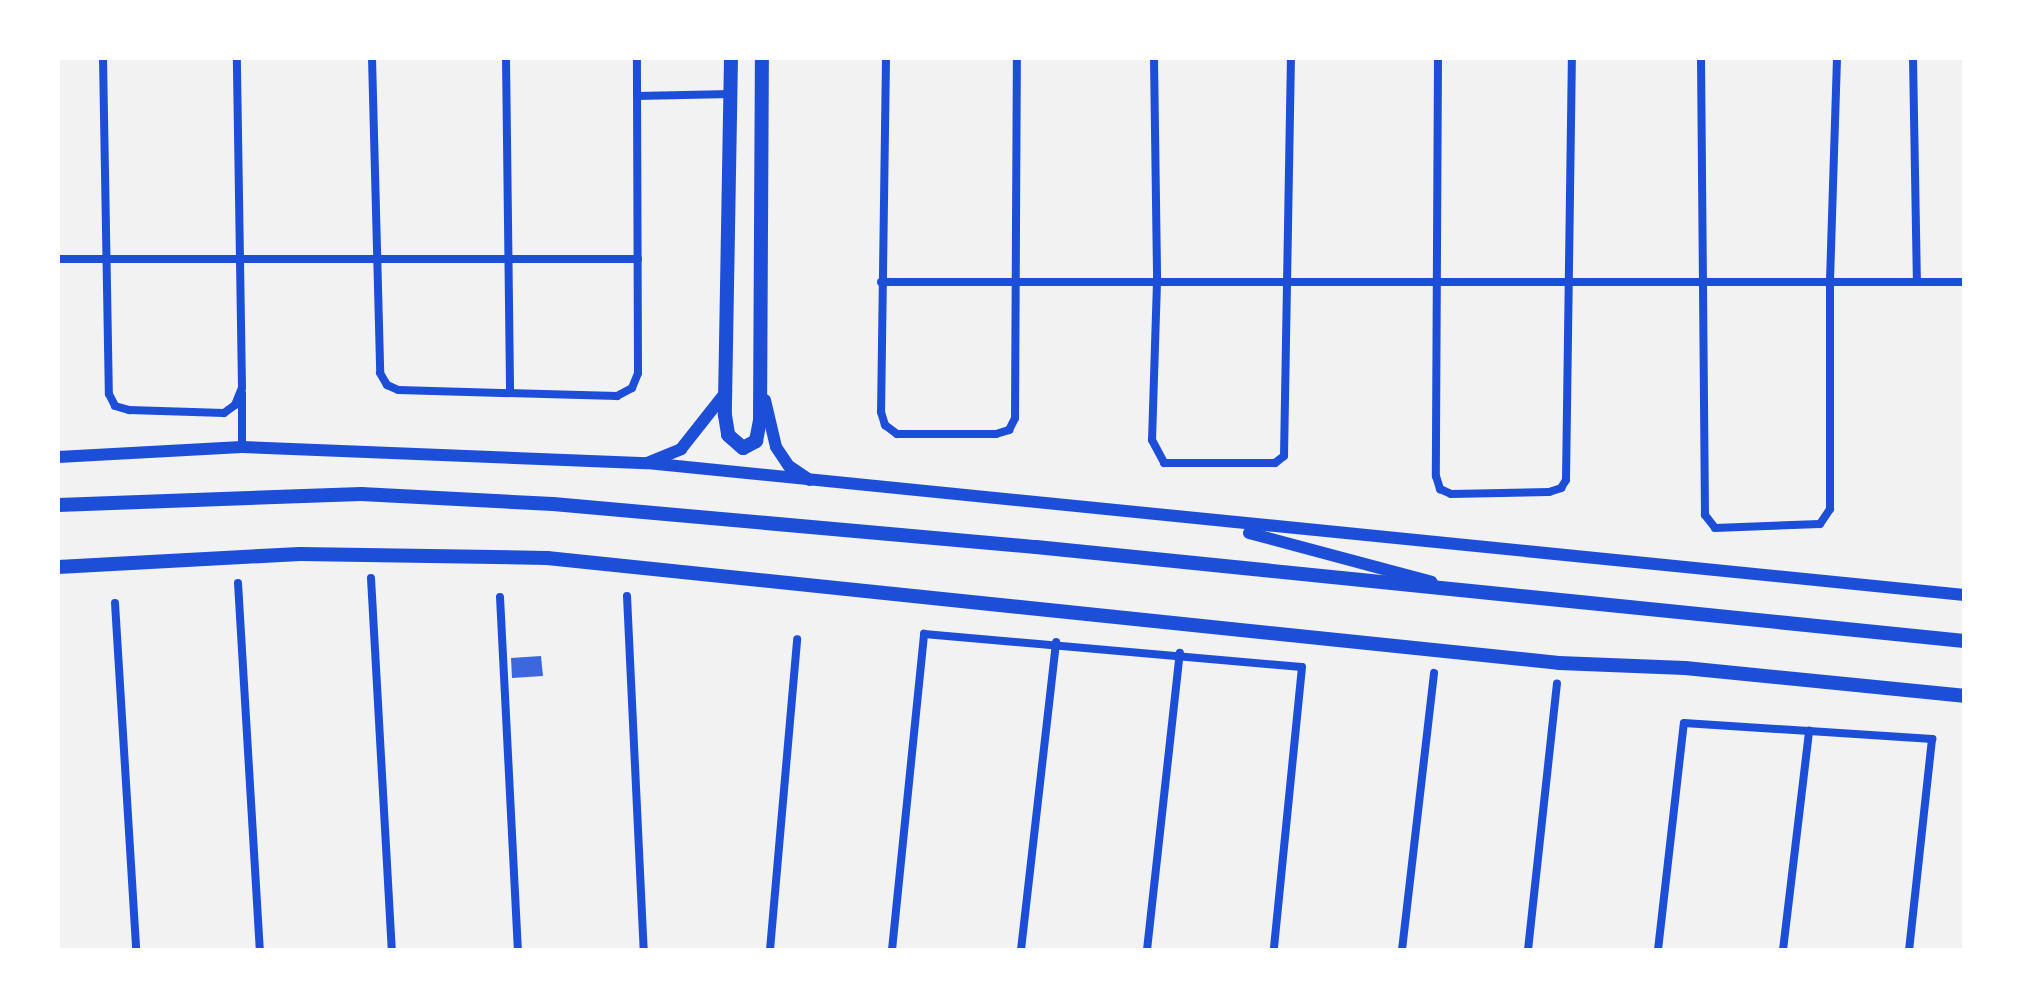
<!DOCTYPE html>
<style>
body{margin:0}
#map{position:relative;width:2022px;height:1008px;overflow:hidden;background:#f2f2f2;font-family:Jost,sans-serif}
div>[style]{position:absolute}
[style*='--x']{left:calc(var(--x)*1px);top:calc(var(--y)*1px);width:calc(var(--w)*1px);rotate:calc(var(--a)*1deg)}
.building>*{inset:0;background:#3d67dc}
.minor>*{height:8px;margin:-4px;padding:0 4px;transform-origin:4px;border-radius:4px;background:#1d4ed8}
.secondary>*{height:12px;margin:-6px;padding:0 6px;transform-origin:6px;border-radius:6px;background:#1d4ed8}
.primary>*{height:14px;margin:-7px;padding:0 7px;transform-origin:7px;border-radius:7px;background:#1d4ed8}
.trunk>*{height:14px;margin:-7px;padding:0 7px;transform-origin:7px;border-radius:7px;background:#1d4ed8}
span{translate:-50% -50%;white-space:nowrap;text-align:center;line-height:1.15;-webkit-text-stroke:6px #fff;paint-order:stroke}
.frame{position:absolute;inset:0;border:60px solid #fff;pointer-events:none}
</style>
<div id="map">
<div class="building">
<div style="clip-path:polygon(541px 656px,543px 676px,512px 678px,511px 658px)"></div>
</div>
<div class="minor">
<div style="--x:103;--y:58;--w:336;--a:89"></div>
<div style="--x:109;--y:394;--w:13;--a:63"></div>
<div style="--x:115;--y:406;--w:15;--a:16"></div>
<div style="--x:129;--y:410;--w:95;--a:1.8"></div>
<div style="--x:224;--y:413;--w:14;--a:-36"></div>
<div style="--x:235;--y:405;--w:18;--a:-68"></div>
<div style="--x:242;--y:388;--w:330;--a:-90.9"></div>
<div style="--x:372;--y:58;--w:315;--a:88.5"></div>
<div style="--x:380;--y:373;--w:14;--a:60"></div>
<div style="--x:387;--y:385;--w:12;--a:24"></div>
<div style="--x:398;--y:390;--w:219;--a:1.6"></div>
<div style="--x:617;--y:396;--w:17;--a:-28"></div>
<div style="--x:632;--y:388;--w:16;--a:-68"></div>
<div style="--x:638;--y:373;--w:315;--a:-90.2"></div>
<div style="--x:506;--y:58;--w:335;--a:89.3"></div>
<div style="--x:886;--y:58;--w:354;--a:90.8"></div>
<div style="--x:881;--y:412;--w:14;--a:73"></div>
<div style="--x:885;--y:425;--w:15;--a:37"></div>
<div style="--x:897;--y:434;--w:99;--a:0"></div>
<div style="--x:996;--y:434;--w:14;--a:-17"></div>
<div style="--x:1009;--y:430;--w:13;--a:-63"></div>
<div style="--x:1015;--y:418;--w:360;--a:-89.7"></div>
<div style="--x:1154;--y:58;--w:224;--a:89.2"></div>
<div style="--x:1157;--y:282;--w:158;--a:91.8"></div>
<div style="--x:1152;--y:440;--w:26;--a:62"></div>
<div style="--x:1164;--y:463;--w:111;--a:0"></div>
<div style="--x:1275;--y:463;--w:11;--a:-38"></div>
<div style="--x:1284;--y:456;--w:398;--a:-89"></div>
<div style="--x:1438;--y:58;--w:418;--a:90.3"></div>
<div style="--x:1436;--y:476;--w:14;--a:73"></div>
<div style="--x:1440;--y:489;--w:12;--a:24"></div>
<div style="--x:1451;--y:494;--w:98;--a:-1.2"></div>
<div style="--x:1549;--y:492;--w:13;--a:-18"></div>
<div style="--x:1561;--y:488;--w:9;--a:-58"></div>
<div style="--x:1566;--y:480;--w:422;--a:-89.2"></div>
<div style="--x:1701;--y:58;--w:457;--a:89.5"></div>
<div style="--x:1705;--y:515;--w:16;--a:52"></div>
<div style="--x:1715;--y:528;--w:105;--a:-2.2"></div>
<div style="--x:1820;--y:524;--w:18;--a:-56"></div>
<div style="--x:1830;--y:509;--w:228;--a:-90"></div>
<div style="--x:1830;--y:281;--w:223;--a:-88.2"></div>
<div style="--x:1913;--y:58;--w:224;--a:89"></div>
<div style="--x:637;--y:96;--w:94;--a:-1.2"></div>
<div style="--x:58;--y:259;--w:580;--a:0"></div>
<div style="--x:881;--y:282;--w:1083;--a:0"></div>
<div style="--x:242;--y:393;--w:54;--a:90"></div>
<div style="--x:371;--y:578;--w:373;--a:86.8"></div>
<div style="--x:238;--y:583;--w:368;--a:86.6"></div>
<div style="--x:627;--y:596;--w:354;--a:87.3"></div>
<div style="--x:500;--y:597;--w:353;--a:87.1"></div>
<div style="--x:115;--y:603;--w:348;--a:86.5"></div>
<div style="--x:770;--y:950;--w:312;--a:-85"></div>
<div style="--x:892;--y:950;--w:318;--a:-84.2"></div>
<div style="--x:924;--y:634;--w:379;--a:5"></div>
<div style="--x:1302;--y:667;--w:284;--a:95.7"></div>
<div style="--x:1021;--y:950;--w:310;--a:-83.5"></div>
<div style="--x:1147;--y:950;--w:299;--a:-83.7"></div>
<div style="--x:1402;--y:950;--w:279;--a:-83.4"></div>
<div style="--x:1528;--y:950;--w:268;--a:-83.8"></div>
<div style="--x:1658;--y:950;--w:228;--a:-83.5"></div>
<div style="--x:1684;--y:723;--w:249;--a:3.7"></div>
<div style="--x:1932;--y:739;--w:212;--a:96.2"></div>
<div style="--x:1783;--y:950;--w:221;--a:-83.2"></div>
</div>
<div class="secondary">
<div style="--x:765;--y:400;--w:48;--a:76.8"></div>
<div style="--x:776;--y:447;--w:23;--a:56"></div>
<div style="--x:789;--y:466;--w:25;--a:34"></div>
<div style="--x:58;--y:457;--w:184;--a:-3.1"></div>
<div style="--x:242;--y:447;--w:405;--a:2.3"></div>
<div style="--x:647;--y:463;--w:37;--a:-22"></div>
<div style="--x:681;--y:449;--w:73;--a:-51.7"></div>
<div style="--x:647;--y:463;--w:1324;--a:5.72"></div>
<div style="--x:1249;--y:533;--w:189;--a:15"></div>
</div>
<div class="primary">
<div style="--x:731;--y:58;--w:357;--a:91"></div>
<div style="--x:725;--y:415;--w:20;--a:81"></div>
<div style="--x:728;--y:435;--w:20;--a:41"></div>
<div style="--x:743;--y:448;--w:15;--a:-28"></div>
<div style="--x:756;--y:441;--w:20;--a:-79"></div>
<div style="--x:760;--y:421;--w:363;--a:-89.7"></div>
</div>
<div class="trunk">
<div style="--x:58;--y:505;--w:303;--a:-2.1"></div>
<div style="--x:361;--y:494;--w:192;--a:3"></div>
<div style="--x:553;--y:504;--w:485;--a:5.1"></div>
<div style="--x:1036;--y:547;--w:933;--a:5.78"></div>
<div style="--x:58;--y:567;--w:242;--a:-3.1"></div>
<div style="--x:300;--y:554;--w:247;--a:0.9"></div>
<div style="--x:547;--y:558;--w:1017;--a:5.92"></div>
<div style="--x:1559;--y:663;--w:126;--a:2.3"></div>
<div style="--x:1685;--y:668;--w:280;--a:5.7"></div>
</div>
<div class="frame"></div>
</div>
